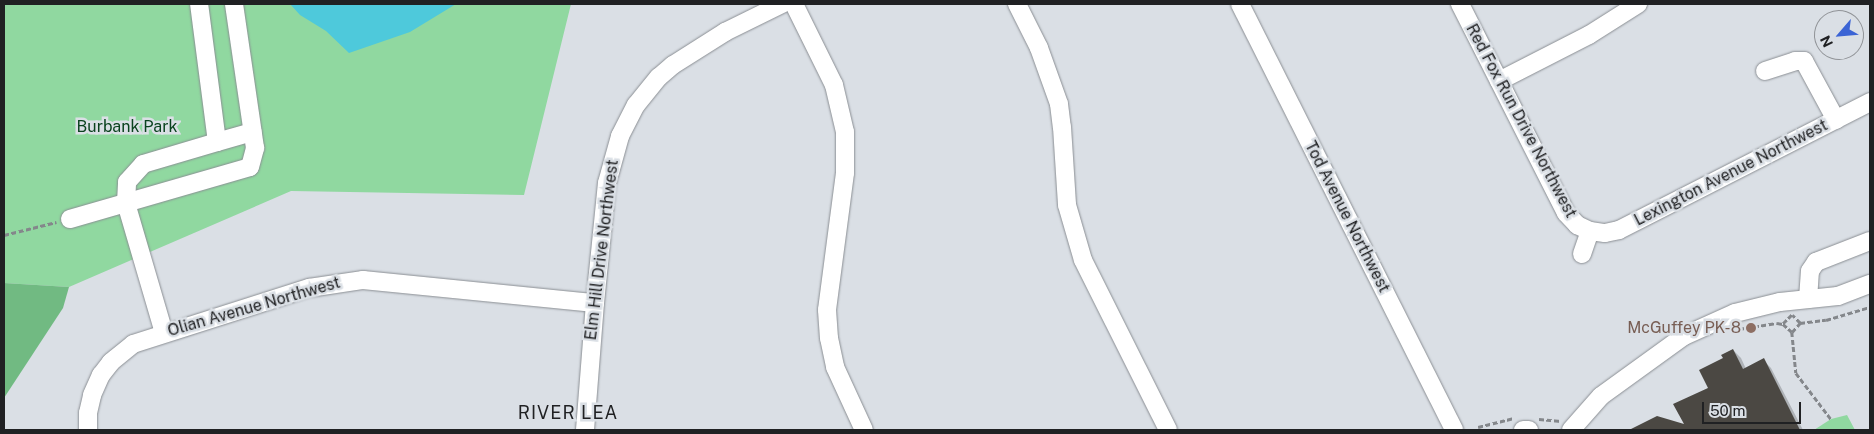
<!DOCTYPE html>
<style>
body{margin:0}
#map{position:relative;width:1874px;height:434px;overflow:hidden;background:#dadfe5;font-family:"Public Sans",sans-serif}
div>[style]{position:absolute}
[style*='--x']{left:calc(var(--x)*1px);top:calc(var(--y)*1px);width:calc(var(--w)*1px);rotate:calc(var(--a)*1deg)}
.green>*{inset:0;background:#90d8a0}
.forest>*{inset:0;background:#71ba82}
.water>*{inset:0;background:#4ec9db}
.shadow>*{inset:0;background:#0003}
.building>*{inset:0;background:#4b4843}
.path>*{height:2.5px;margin-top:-1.25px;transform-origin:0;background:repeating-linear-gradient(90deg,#84878b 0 5px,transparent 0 7.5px)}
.roads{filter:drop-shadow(0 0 1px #8a8e93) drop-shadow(0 0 1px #8a8e93)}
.minor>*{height:18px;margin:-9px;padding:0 9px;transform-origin:9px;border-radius:9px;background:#fff}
.dots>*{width:14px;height:14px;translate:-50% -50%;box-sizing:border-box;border:2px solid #dadfe5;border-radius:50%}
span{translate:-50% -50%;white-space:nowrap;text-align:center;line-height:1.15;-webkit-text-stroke:5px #dadfe5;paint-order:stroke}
.street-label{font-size:16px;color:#202123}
.park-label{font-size:16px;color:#0a421e}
.education-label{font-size:16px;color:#785e54}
.right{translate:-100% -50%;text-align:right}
.neighbourhood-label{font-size:18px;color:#202123;letter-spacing:1px}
.frame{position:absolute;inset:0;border:5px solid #202123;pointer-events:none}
.north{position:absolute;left:1814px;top:10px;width:50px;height:50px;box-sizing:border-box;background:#dadfe5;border:1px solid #909397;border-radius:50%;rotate:243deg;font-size:14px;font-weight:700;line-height:20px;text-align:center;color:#202123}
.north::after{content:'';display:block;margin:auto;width:18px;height:22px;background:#3b64d5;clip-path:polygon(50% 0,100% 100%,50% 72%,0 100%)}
.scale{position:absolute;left:1702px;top:402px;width:99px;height:22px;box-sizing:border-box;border:2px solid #202123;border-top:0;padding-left:6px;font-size:15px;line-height:18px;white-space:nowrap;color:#202123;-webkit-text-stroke:4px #dadfe5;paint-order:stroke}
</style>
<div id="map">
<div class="green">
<div style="clip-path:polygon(4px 4px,571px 4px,524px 195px,291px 191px,69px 287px,4px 283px)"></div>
<div style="clip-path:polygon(1847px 415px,1855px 430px,1814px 430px,1831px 419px)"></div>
</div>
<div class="forest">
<div style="clip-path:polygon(4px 283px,69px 287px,63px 308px,4px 398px)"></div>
</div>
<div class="water">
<div style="clip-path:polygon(290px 4px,456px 4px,410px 32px,349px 53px,326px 31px,300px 15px)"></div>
</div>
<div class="shadow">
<div style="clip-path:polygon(1733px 350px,1741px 358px,1746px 369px,1763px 360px,1771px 368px,1803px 430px,1632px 430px,1657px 417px,1686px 426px,1725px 358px)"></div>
</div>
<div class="building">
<div style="clip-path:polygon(1733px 349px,1743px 369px,1764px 358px,1800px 430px,1629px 430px,1657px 416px,1684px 424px,1673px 404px,1708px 388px,1699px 370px,1723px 358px,1721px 355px)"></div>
</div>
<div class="path">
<div style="--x:4;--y:235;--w:54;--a:-14"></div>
<div style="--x:1800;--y:323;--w:26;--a:-7"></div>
<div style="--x:1826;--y:320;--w:46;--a:-16.5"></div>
<div style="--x:1739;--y:329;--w:38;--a:-9"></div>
<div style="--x:1777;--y:323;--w:6;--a:9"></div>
<div style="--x:1783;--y:324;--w:12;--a:42"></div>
<div style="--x:1792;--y:332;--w:12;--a:-48"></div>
<div style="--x:1800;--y:323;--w:11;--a:-135"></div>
<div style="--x:1792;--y:315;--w:13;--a:135"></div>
<div style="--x:1792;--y:332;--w:41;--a:84.4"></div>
<div style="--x:1796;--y:373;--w:58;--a:52.7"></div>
<div style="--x:1539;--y:419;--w:22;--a:5"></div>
<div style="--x:1478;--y:427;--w:37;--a:-14"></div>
</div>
<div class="roads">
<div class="minor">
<div style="--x:794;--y:4;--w:90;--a:63.7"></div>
<div style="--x:834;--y:85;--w:48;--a:76.8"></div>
<div style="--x:845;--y:132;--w:41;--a:90"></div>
<div style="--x:845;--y:173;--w:138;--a:97.5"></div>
<div style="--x:827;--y:310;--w:28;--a:86"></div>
<div style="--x:829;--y:338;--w:30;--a:78"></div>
<div style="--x:835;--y:367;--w:69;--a:65.3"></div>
<div style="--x:1017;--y:4;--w:49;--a:63.4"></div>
<div style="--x:1039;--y:48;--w:59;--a:70.3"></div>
<div style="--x:1059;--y:104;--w:23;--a:83"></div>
<div style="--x:1062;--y:127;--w:78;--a:86.3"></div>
<div style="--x:1067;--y:205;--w:57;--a:73.8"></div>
<div style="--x:1083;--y:260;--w:190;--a:63.4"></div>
<div style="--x:1240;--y:4;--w:477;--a:63.3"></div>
<div style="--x:1460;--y:4;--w:234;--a:63.1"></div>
<div style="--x:1566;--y:213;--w:16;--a:47"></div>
<div style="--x:1577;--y:225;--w:14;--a:25"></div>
<div style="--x:1590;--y:231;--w:15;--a:8"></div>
<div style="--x:1605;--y:233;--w:14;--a:-12"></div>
<div style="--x:1619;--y:230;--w:282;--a:-27"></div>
<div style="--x:1765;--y:71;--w:32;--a:-18"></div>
<div style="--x:1795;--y:61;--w:9;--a:0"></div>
<div style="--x:1804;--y:61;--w:67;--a:61.5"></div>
<div style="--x:1499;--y:81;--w:101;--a:-27.1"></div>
<div style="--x:1589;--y:35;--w:58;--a:-32.3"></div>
<div style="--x:217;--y:142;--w:37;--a:-16"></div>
<div style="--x:70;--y:219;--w:187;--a:-16.1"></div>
<div style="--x:250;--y:167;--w:20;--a:-75"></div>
<div style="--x:255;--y:148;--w:146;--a:-98.3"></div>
<div style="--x:1582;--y:254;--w:24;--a:-71"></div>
<div style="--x:1808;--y:299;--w:28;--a:-86"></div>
<div style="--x:1810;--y:271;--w:11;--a:-56"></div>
<div style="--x:1816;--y:262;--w:58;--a:-21.3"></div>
<div style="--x:164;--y:333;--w:135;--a:-106.3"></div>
<div style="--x:126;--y:203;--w:21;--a:-87"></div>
<div style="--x:127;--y:182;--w:24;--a:-48"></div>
<div style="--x:143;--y:164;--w:77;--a:-16.6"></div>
<div style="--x:217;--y:142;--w:139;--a:-97.4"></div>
<div style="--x:88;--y:430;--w:17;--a:-90"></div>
<div style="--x:88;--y:413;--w:18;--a:-77"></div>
<div style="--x:92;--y:395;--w:22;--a:-66"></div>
<div style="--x:101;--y:375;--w:16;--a:-52"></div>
<div style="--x:111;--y:362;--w:28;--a:-39"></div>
<div style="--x:133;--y:344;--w:185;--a:-17.7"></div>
<div style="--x:309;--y:288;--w:55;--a:-8.4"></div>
<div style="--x:363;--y:280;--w:233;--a:5.7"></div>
<div style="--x:585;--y:430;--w:127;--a:-85.5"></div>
<div style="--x:595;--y:303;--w:121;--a:-84.3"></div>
<div style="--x:607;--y:183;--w:49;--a:-74.5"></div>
<div style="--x:620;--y:136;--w:35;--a:-63"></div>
<div style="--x:636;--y:105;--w:36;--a:-51"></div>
<div style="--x:659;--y:77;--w:18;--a:-41"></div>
<div style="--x:673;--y:65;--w:62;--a:-32.4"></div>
<div style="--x:725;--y:32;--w:64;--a:-26.2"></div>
<div style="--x:1523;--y:430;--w:6;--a:0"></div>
<div style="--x:1571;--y:430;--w:45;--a:-48.6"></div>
<div style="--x:1601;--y:396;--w:102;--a:-35.9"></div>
<div style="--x:1684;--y:336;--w:56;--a:-24.3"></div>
<div style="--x:1735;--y:313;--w:46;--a:-13.7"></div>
<div style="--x:1780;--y:302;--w:58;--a:-5.9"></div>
<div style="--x:1838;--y:296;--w:34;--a:-21"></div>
</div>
</div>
<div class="dots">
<div style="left:1751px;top:328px;background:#8d6e63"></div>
</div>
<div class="street-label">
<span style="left:1521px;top:121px;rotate:62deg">Red Fox Run Drive Northwest</span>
<span style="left:1731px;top:173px;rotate:-27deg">Lexington Avenue Northwest</span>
<span style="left:1347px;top:217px;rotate:63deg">Tod Avenue Northwest</span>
<span style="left:602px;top:250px;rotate:-83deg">Elm Hill Drive Northwest</span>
<span style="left:254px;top:307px;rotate:-16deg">Olian Avenue Northwest</span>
</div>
<div class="park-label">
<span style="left:127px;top:127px">Burbank Park</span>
</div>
<div class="education-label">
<span class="right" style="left:1741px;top:328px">McGuffey PK-8</span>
</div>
<div class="neighbourhood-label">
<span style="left:568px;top:413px">RIVER LEA</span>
</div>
<div class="frame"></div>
<div class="north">N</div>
<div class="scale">50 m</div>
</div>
